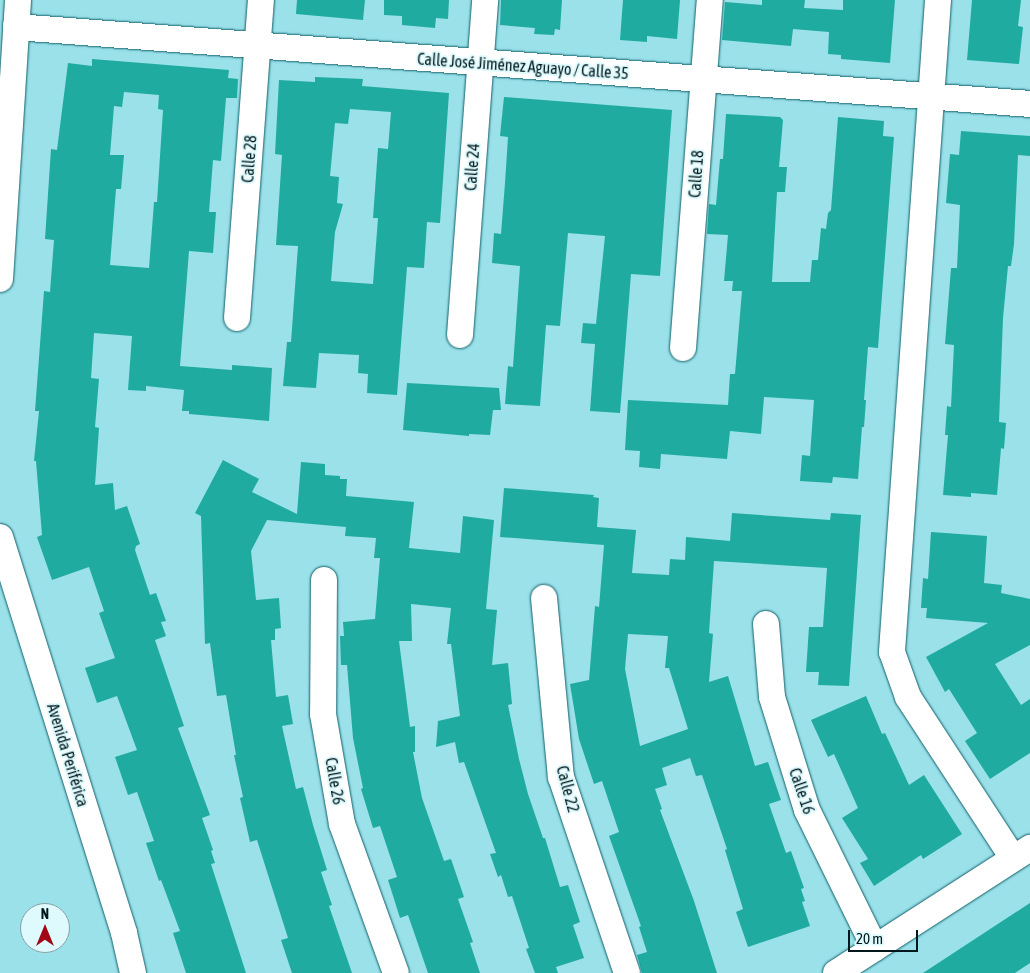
<!DOCTYPE html>
<meta charset="utf-8">
<style>
body{margin:0}
#map{position:relative;width:1030px;height:973px;overflow:hidden;background:#9ae1ea;font-family:"Asap Condensed",sans-serif}
div>[style]{position:absolute}
[style*='--x']{left:calc(var(--x)*1px);top:calc(var(--y)*1px);width:calc(var(--w)*1px);rotate:calc(var(--a)*1deg)}
.building>*{inset:0;background:#1fab9f}
.roads{filter:drop-shadow(0 0 1px #105f68) drop-shadow(0 0 1px #105f68)}
.street>*{height:26px;margin:-13px;padding:0 13px;transform-origin:13px;border-radius:13px;background:#fff}
span{translate:-50% -50%;white-space:nowrap;text-align:center;line-height:1.15;-webkit-text-stroke:4px #dffafd;paint-order:stroke}
.street-label{font-size:16px;color:#00181c}
.north{position:absolute;left:20px;top:903px;width:50px;height:50px;box-sizing:border-box;background:#dffafd;border:1px solid #86a0a3;border-radius:50%;rotate:0deg;font-size:14px;font-weight:700;line-height:20px;text-align:center;color:#00181c}
.north::after{content:'';display:block;margin:auto;width:18px;height:22px;background:#a20716;clip-path:polygon(50% 0,100% 100%,50% 72%,0 100%)}
.scale{position:absolute;left:848px;top:930px;width:70px;height:22px;box-sizing:border-box;border:2px solid #00181c;border-top:0;padding-left:6px;font-size:15px;line-height:18px;white-space:nowrap;color:#00181c;-webkit-text-stroke:4px #dffafd;paint-order:stroke}
</style>
<div id="map">
<div class="building">
<div style="clip-path:polygon(297px 0,365px 0,363px 20px,296px 14px)"></div>
<div style="clip-path:polygon(384px 0,449px 0,448px 19px,436px 18px,435px 28px,402px 25px,402px 16px,384px 15px)"></div>
<div style="clip-path:polygon(501px 0,562px 0,560px 30px,555px 29px,554px 35px,534px 34px,535px 28px,500px 25px)"></div>
<div style="clip-path:polygon(623px 0,680px 0,677px 39px,647px 36px,647px 42px,620px 40px)"></div>
<div style="clip-path:polygon(762px 0,805px 0,804px 8px,843px 10px,843px 0,895px 0,890px 63px,841px 59px,841px 55px,828px 54px,829px 32px,793px 29px,791px 46px,722px 40px,725px 2px,762px 5px)"></div>
<div style="clip-path:polygon(972px 0,1021px 0,1018px 26px,1023px 27px,1019px 64px,967px 60px)"></div>
<div style="clip-path:polygon(evenodd,92px 59px,229px 70px,228px 78px,238px 79px,237px 98px,226px 98px,221px 161px,213px 160px,209px 212px,216px 212px,213px 253px,189px 251px,180px 366px,232px 370px,232px 365px,272px 368px,269px 421px,189px 414px,189px 411px,182px 411px,184px 390px,146px 386px,146px 391px,128px 390px,132px 336px,94px 333px,91px 378px,99px 379px,95px 427px,99px 428px,95px 485px,113px 483px,115px 510px,127px 506px,140px 544px,136px 546px,135px 550px,150px 595px,156px 593px,166px 621px,161px 622px,166px 636px,155px 640px,184px 726px,178px 728px,210px 815px,202px 818px,213px 850px,211px 851px,215px 863px,211px 864px,246px 973px,186px 973px,173px 933px,180px 931px,161px 880px,159px 881px,146px 843px,154px 841px,137px 792px,128px 795px,115px 757px,137px 750px,117px 696px,97px 703px,85px 668px,115px 658px,99px 613px,104px 611px,89px 567px,52px 580px,37px 537px,42px 535px,36px 461px,34px 461px,39px 411px,35px 411px,44px 291px,50px 292px,54px 240px,45px 239px,51px 149px,57px 150px,68px 63px,92px 66px,92px 59px,124px 92px,159px 95px,158px 109px,163px 110px,157px 202px,154px 202px,149px 268px,110px 265px,116px 189px,121px 189px,124px 155px,110px 155px,114px 106px,122px 107px,124px 92px)"></div>
<div style="clip-path:polygon(evenodd,315px 77px,363px 79px,362px 86px,449px 93px,440px 223px,427px 222px,424px 268px,407px 267px,397px 395px,367px 393px,368px 374px,358px 373px,359px 355px,319px 353px,316px 388px,283px 386px,287px 342px,291px 342px,298px 246px,276px 245px,282px 155px,275px 154px,279px 80px,315px 82px,315px 77px,350px 109px,391px 112px,388px 149px,378px 148px,373px 218px,378px 218px,373px 284px,331px 281px,335px 232px,343px 204px,337px 203px,339px 177px,330px 176px,335px 123px,348px 124px,350px 109px)"></div>
<div style="clip-path:polygon(504px 97px,672px 110px,660px 276px,631px 274px,620px 413px,590px 411px,595px 344px,581px 343px,583px 323px,596px 324px,605px 236px,568px 233px,560px 326px,546px 325px,540px 406px,505px 404px,508px 366px,513px 367px,520px 266px,492px 263px,494px 233px,501px 234px,505px 183px,508px 137px,500px 136px)"></div>
<div style="clip-path:polygon(726px 114px,780px 117px,783px 120px,779px 167px,787px 167px,785px 192px,777px 192px,772px 282px,810px 282px,812px 260px,818px 260px,821px 228px,826px 229px,828px 213px,831px 210px,838px 117px,884px 121px,883px 136px,894px 137px,878px 348px,868px 347px,864px 400px,866px 400px,864px 427px,862px 427px,858px 479px,833px 477px,832px 483px,800px 481px,802px 455px,810px 456px,814px 400px,764px 397px,761px 434px,730px 431px,727px 459px,661px 454px,660px 469px,639px 467px,640px 451px,625px 450px,628px 400px,728px 405px,730px 374px,735px 374px,742px 291px,732px 291px,733px 281px,724px 281px,728px 235px,707px 234px,709px 204px,716px 205px,720px 159px,723px 159px)"></div>
<div style="clip-path:polygon(961px 131px,1030px 136px,1030px 156px,1018px 155px,1014px 244px,1011px 266px,1008px 266px,1003px 318px,999px 422px,1006px 423px,1004px 449px,1001px 448px,997px 495px,971px 493px,971px 497px,943px 495px,948px 435px,945px 435px,947px 406px,951px 407px,954px 345px,945px 344px,951px 268px,957px 268px,960px 205px,946px 203px,950px 154px,959px 155px)"></div>
<div style="clip-path:polygon(407px 383px,499px 388px,501px 410px,493px 410px,490px 435px,469px 434px,469px 436px,403px 430px)"></div>
<div style="clip-path:polygon(223px 460px,259px 479px,252px 492px,297px 514px,301px 462px,325px 464px,325px 475px,340px 476px,340px 479px,347px 479px,346px 496px,414px 502px,409px 548px,460px 553px,463px 516px,494px 520px,486px 609px,497px 610px,492px 665px,508px 663px,512px 704px,508px 705px,519px 759px,528px 794px,543px 838px,545px 838px,560px 887px,568px 885px,580px 922px,573px 925px,584px 958px,556px 967px,558px 973px,535px 973px,526px 949px,529px 948px,512px 896px,508px 897px,501px 875px,498px 877px,490px 854px,496px 853px,464px 762px,459px 763px,455px 742px,436px 747px,438px 721px,460px 716px,451px 644px,447px 644px,451px 608px,411px 604px,412px 641px,399px 641px,410px 727px,415px 726px,415px 752px,413px 752px,422px 798px,444px 861px,451px 859px,464px 897px,458px 899px,473px 942px,470px 943px,480px 973px,428px 973px,408px 915px,400px 918px,388px 880px,397px 877px,380px 826px,373px 828px,361px 789px,363px 788px,353px 738px,347px 665px,341px 665px,340px 636px,344px 636px,343px 622px,375px 619px,380px 558px,374px 558px,376px 538px,345px 536px,346px 527px,267px 520px,251px 551px,256px 600px,279px 598px,281px 628px,275px 629px,275px 640px,271px 640px,276px 697px,288px 695px,293px 724px,282px 726px,296px 789px,303px 787px,313px 825px,327px 870px,321px 872px,332px 905px,329px 906px,352px 973px,292px 973px,281px 940px,288px 938px,257px 840px,250px 842px,240px 798px,243px 797px,234px 755px,236px 755px,226px 695px,217px 696px,210px 643px,205px 644px,201px 516px,195px 513px)"></div>
<div style="clip-path:polygon(evenodd,504px 488px,594px 495px,593px 497px,599px 498px,597px 527px,636px 530px,632px 573px,669px 575px,670px 559px,685px 560px,686px 537px,730px 541px,732px 513px,830px 520px,831px 513px,861px 515px,849px 686px,818px 685px,819px 672px,806px 672px,809px 627px,823px 627px,827px 568px,714px 561px,709px 633px,713px 634px,709px 682px,728px 676px,755px 766px,768px 762px,781px 800px,769px 804px,786px 853px,791px 851px,804px 888px,801px 889px,805px 901px,802px 902px,810px 926px,748px 947px,736px 912px,743px 909px,725px 850px,727px 849px,702px 775px,696px 776px,690px 758px,662px 768px,667px 785px,655px 789px,662px 809px,660px 810px,694px 901px,717px 973px,642px 973px,637px 955px,647px 952px,639px 927px,641px 926px,609px 836px,619px 832px,602px 781px,594px 784px,579px 739px,570px 684px,589px 680px,595px 606px,599px 607px,604px 545px,500px 537px,504px 488px,628px 634px,668px 636px,665px 668px,669px 668px,688px 729px,640px 746px,625px 669px,628px 634px)"></div>
<div style="clip-path:polygon(931px 532px,987px 536px,984px 583px,1002px 585px,1001px 593px,1030px 599px,1030px 645px,995px 664px,1021px 705px,1030px 699px,1030px 753px,990px 779px,965px 741px,977px 733px,949px 689px,945px 692px,926px 657px,988px 623px,926px 618px,927px 608px,921px 608px,923px 578px,928px 579px)"></div>
<div style="clip-path:polygon(866px 696px,882px 734px,885px 733px,909px 785px,924px 775px,962px 834px,923px 859px,921px 855px,874px 886px,860px 863px,868px 859px,842px 818px,858px 808px,834px 754px,828px 757px,811px 720px)"></div>
<div style="clip-path:polygon(1030px 903px,1030px 963px,1015px 973px,923px 973px)"></div>
</div>
<div class="roads">
<div class="street">
<div style="--x:938;--y:0;--w:654;--a:94.04"></div>
<div style="--x:892;--y:652;--w:48;--a:70.4"></div>
<div style="--x:908;--y:697;--w:192;--a:56.9"></div>
<div style="--x:16;--y:27;--w:1017;--a:4.34"></div>
<div style="--x:0;--y:279;--w:280;--a:-86.3"></div>
<div style="--x:237;--y:318;--w:319;--a:-85.7"></div>
<div style="--x:460;--y:335;--w:336;--a:-85.7"></div>
<div style="--x:683;--y:348;--w:349;--a:-85.6"></div>
<div style="--x:0;--y:537;--w:415;--a:72.6"></div>
<div style="--x:124;--y:933;--w:41;--a:77.3"></div>
<div style="--x:324;--y:580;--w:134;--a:90.4"></div>
<div style="--x:323;--y:714;--w:112;--a:80.2"></div>
<div style="--x:342;--y:824;--w:158;--a:70.1"></div>
<div style="--x:544;--y:598;--w:180;--a:84.6"></div>
<div style="--x:561;--y:777;--w:207;--a:71.4"></div>
<div style="--x:766;--y:624;--w:73;--a:85.3"></div>
<div style="--x:772;--y:697;--w:118;--a:72.8"></div>
<div style="--x:807;--y:810;--w:154;--a:63.8"></div>
<div style="--x:836;--y:973;--w:231;--a:-32.8"></div>
</div>
</div>
<div class="street-label">
<span style="left:523px;top:66px;rotate:4deg">Calle José Jiménez Aguayo / Calle 35</span>
<span style="left:249px;top:159px;rotate:-86deg">Calle 28</span>
<span style="left:472px;top:167px;rotate:-86deg">Calle 24</span>
<span style="left:696px;top:174px;rotate:-86deg">Calle 18</span>
<span style="left:68px;top:755px;rotate:73deg">Avenida Periférica</span>
<span style="left:335px;top:781px;rotate:80deg">Calle 26</span>
<span style="left:568px;top:789px;rotate:75deg">Calle 22</span>
<span style="left:802px;top:791px;rotate:71deg">Calle 16</span>
</div>
<div class="north">N</div>
<div class="scale">20 m</div>
</div>
